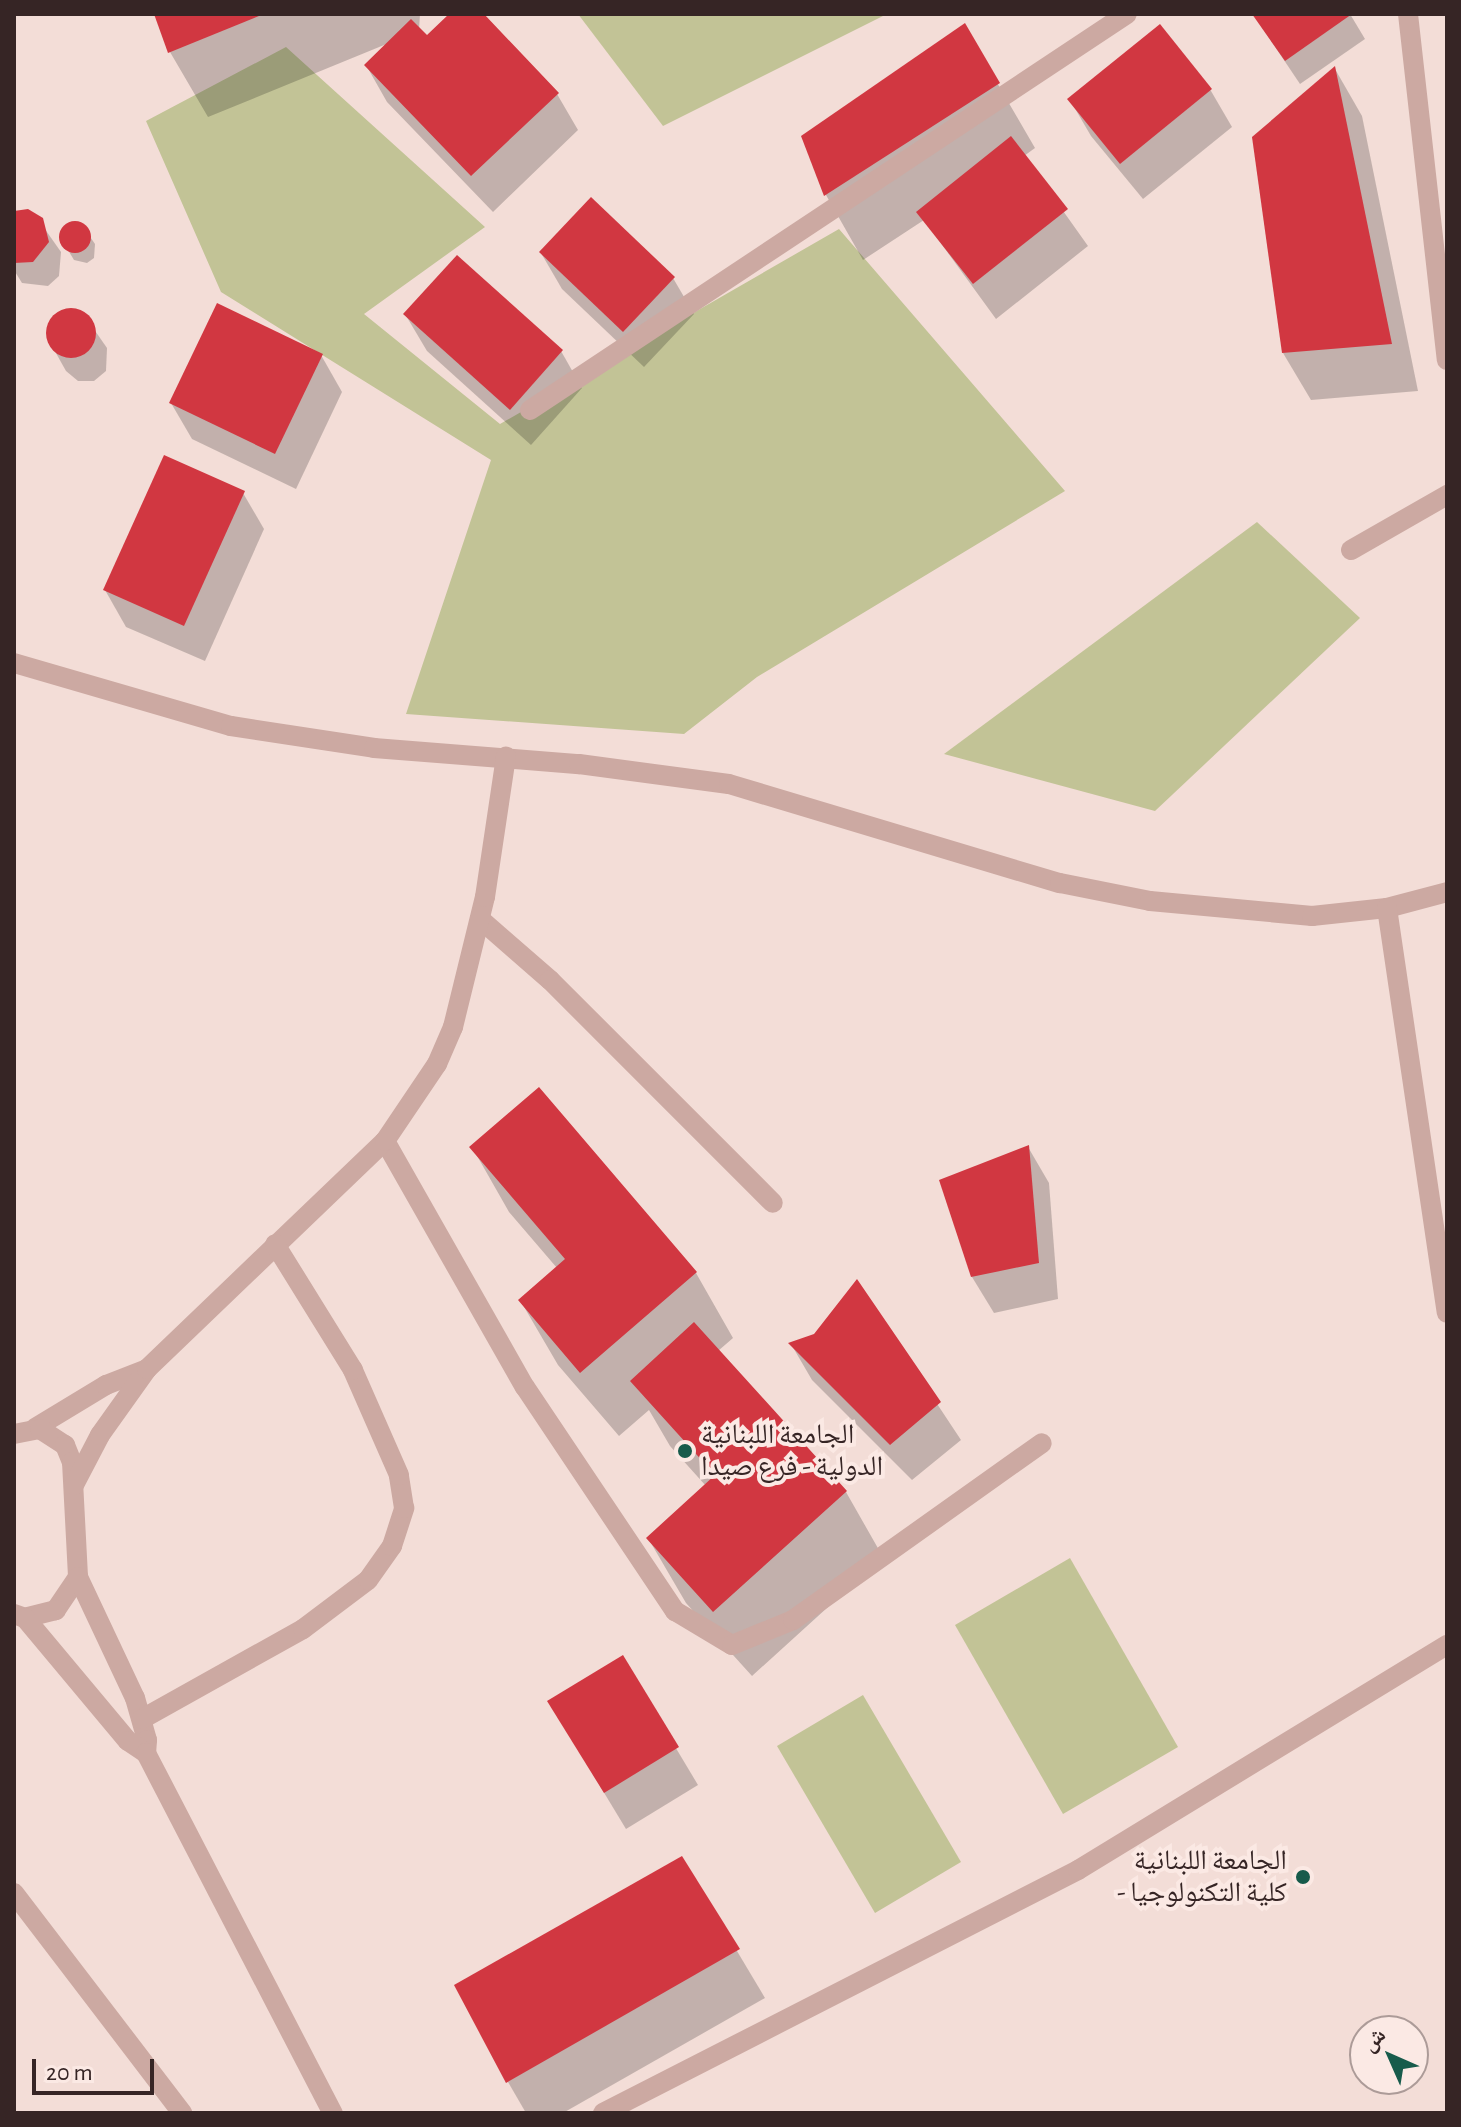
<!DOCTYPE html>
<meta charset="utf-8">
<style>
body{margin:0}
#map{position:relative;width:1461px;height:2127px;overflow:hidden;background:#f3ddd7;font-family:"Alegreya Sans","Noto Naskh Arabic",sans-serif}
div>[style]{position:absolute}
[style*='--x']{left:calc(var(--x)*1px);top:calc(var(--y)*1px);width:calc(var(--w)*1px);rotate:calc(var(--a)*1deg)}
.green>*{inset:0;background:#c2c396}
.shadow>*{inset:0;background:#0003}
.building>*{inset:0;background:#d13741}
.round{border-radius:50%}
.minor>*{height:20px;margin:-10px;padding:0 10px;transform-origin:10px;border-radius:10px;background:#cca9a2}
.dots>*{width:22px;height:22px;translate:-50% -50%;box-sizing:border-box;border:4px solid #fbe9e4;border-radius:50%}
span{translate:-50% -50%;white-space:nowrap;text-align:center;line-height:1.15;-webkit-text-stroke:8px #fbe9e4;paint-order:stroke}
.poi-label{font-size:28px;color:#362525}
.left{translate:0 -50%;text-align:left}
.right{translate:-100% -50%;text-align:right}
.frame{position:absolute;inset:0;border:16px solid #362525;pointer-events:none}
.north{position:absolute;left:1349px;top:2015px;width:80px;height:80px;box-sizing:border-box;background:#fbe9e4;border:2px solid #ac9b98;border-radius:50%;rotate:315deg;font-size:22px;font-weight:700;line-height:32px;text-align:center;color:#362525}
.north::after{content:'';display:block;margin:auto;width:28px;height:36px;background:#175b4b;clip-path:polygon(50% 0,100% 100%,50% 72%,0 100%)}
.scale{position:absolute;left:32px;top:2059px;width:122px;height:36px;box-sizing:border-box;border:4px solid #362525;border-top:0;padding-left:10px;font-size:24px;line-height:28px;white-space:nowrap;color:#362525;-webkit-text-stroke:6px #fbe9e4;paint-order:stroke}
</style>
<div id="map">
<div class="green">
<div style="clip-path:polygon(578px 14px,887px 14px,663px 126px)"></div>
<div style="clip-path:polygon(286px 47px,485px 227px,364px 314px,500px 424px,839px 229px,1065px 491px,757px 677px,684px 734px,406px 714px,491px 460px,221px 292px,146px 121px)"></div>
<div style="clip-path:polygon(1257px 522px,1360px 618px,1155px 811px,944px 754px)"></div>
<div style="clip-path:polygon(1070px 1558px,1178px 1747px,1063px 1814px,955px 1625px)"></div>
<div style="clip-path:polygon(863px 1695px,961px 1862px,875px 1913px,777px 1746px)"></div>
</div>
<div class="shadow">
<div style="clip-path:polygon(156px 14px,420px 14px,419px 30px,427px 38px,452px 14px,481px 14px,557px 94px,578px 130px,493px 212px,387px 102px,366px 65px,389px 43px,208px 117px,170px 52px)"></div>
<div style="clip-path:polygon(1253px 14px,1350px 14px,1365px 39px,1300px 84px)"></div>
<div style="clip-path:polygon(964px 26px,1035px 148px,1024px 156px,1088px 246px,996px 319px,924px 220px,863px 260px,826px 195px,803px 136px)"></div>
<div style="clip-path:polygon(1160px 27px,1211px 91px,1232px 127px,1143px 199px,1091px 136px,1070px 100px)"></div>
<div style="clip-path:polygon(1335px 69px,1362px 116px,1418px 391px,1311px 400px,1283px 353px)"></div>
<div style="clip-path:polygon(14px 214px,35px 215px,61px 252px,59px 276px,48px 286px,22px 283px,14px 270px)"></div>
<div style="clip-path:polygon(70px 225px,82px 225px,95px 244px,94px 258px,87px 263px,74px 260px,62px 240px)"></div>
<div style="clip-path:polygon(541px 253px,673px 278px,694px 314px,644px 367px,562px 289px)"></div>
<div style="clip-path:polygon(60px 312px,82px 312px,107px 348px,106px 371px,94px 381px,78px 381px,66px 371px,52px 346px,48px 330px)"></div>
<div style="clip-path:polygon(405px 314px,561px 351px,582px 388px,531px 445px,427px 351px)"></div>
<div style="clip-path:polygon(321px 355px,342px 392px,296px 489px,192px 439px,171px 403px)"></div>
<div style="clip-path:polygon(243px 493px,264px 529px,205px 661px,126px 627px,105px 590px)"></div>
<div style="clip-path:polygon(472px 1147px,696px 1273px,733px 1338px,718px 1351px,846px 1492px,883px 1557px,752px 1676px,686px 1603px,648px 1538px,706px 1486px,670px 1446px,649px 1410px,619px 1436px,558px 1365px,520px 1300px,557px 1268px,509px 1212px)"></div>
<div style="clip-path:polygon(1028px 1147px,1049px 1183px,1058px 1299px,994px 1313px,972px 1277px)"></div>
<div style="clip-path:polygon(857px 1283px,961px 1440px,912px 1480px,812px 1380px,791px 1344px,815px 1336px)"></div>
<div style="clip-path:polygon(622px 1658px,698px 1785px,626px 1829px,571px 1738px)"></div>
<div style="clip-path:polygon(682px 1859px,765px 1998px,563px 2113px,526px 2113px,508px 2082px)"></div>
</div>
<div class="building">
<div style="clip-path:polygon(154px 14px,264px 14px,168px 53px)"></div>
<div style="clip-path:polygon(449px 14px,484px 14px,559px 93px,471px 176px,364px 65px,411px 19px,427px 35px)"></div>
<div style="clip-path:polygon(1252px 14px,1352px 14px,1285px 61px)"></div>
<div style="clip-path:polygon(965px 23px,1000px 83px,824px 196px,801px 136px)"></div>
<div style="clip-path:polygon(1160px 24px,1212px 89px,1120px 164px,1067px 99px)"></div>
<div style="clip-path:polygon(1335px 66px,1392px 344px,1282px 353px,1252px 137px)"></div>
<div style="clip-path:polygon(1011px 136px,1068px 209px,973px 284px,916px 212px)"></div>
<div style="clip-path:polygon(591px 197px,675px 277px,623px 332px,539px 252px)"></div>
<div style="clip-path:polygon(28px 209px,43px 218px,49px 242px,33px 262px,14px 263px,14px 211px)"></div>
<div class="round" style="left:59px;top:221px;width:32px;height:32px"></div>
<div style="clip-path:polygon(457px 255px,563px 350px,510px 410px,403px 314px)"></div>
<div style="clip-path:polygon(217px 303px,323px 354px,275px 454px,169px 403px)"></div>
<div class="round" style="left:46px;top:308px;width:50px;height:50px"></div>
<div style="clip-path:polygon(164px 455px,245px 491px,184px 626px,103px 590px)"></div>
<div style="clip-path:polygon(539px 1087px,697px 1272px,580px 1373px,518px 1300px,565px 1259px,469px 1147px)"></div>
<div style="clip-path:polygon(1029px 1145px,1039px 1263px,971px 1277px,939px 1180px)"></div>
<div style="clip-path:polygon(857px 1279px,941px 1402px,890px 1445px,788px 1343px,814px 1334px)"></div>
<div style="clip-path:polygon(694px 1322px,847px 1491px,713px 1612px,646px 1538px,715px 1475px,630px 1381px)"></div>
<div style="clip-path:polygon(623px 1655px,679px 1747px,604px 1793px,547px 1701px)"></div>
<div style="clip-path:polygon(682px 1856px,740px 1949px,506px 2083px,454px 1985px)"></div>
</div>
<div class="minor">
<div style="--x:1408;--y:14;--w:348;--a:83.6"></div>
<div style="--x:530;--y:410;--w:716;--a:-33.56"></div>
<div style="--x:1351;--y:550;--w:111;--a:-29.8"></div>
<div style="--x:14;--y:663;--w:226;--a:16.2"></div>
<div style="--x:231;--y:726;--w:145;--a:8.7"></div>
<div style="--x:374;--y:748;--w:206;--a:4.5"></div>
<div style="--x:579;--y:764;--w:151;--a:7.6"></div>
<div style="--x:729;--y:784;--w:345;--a:16.7"></div>
<div style="--x:1060;--y:883;--w:92;--a:11.3"></div>
<div style="--x:1150;--y:901;--w:163;--a:5.3"></div>
<div style="--x:1312;--y:916;--w:75;--a:-6.1"></div>
<div style="--x:1387;--y:908;--w:62;--a:-14.9"></div>
<div style="--x:1387;--y:908;--w:409;--a:81.6"></div>
<div style="--x:480;--y:919;--w:93;--a:41.1"></div>
<div style="--x:550;--y:980;--w:315;--a:45"></div>
<div style="--x:385;--y:1141;--w:283;--a:60.4"></div>
<div style="--x:525;--y:1387;--w:270;--a:56.2"></div>
<div style="--x:675;--y:1611;--w:66;--a:30.8"></div>
<div style="--x:732;--y:1645;--w:66;--a:-22.3"></div>
<div style="--x:793;--y:1620;--w:305;--a:-35.4"></div>
<div style="--x:35;--y:1428;--w:83;--a:-31.2"></div>
<div style="--x:106;--y:1385;--w:44;--a:-21.3"></div>
<div style="--x:14;--y:1434;--w:26;--a:-11"></div>
<div style="--x:40;--y:1429;--w:30;--a:33"></div>
<div style="--x:65;--y:1445;--w:18;--a:68"></div>
<div style="--x:72;--y:1462;--w:115;--a:87"></div>
<div style="--x:78;--y:1577;--w:40;--a:124"></div>
<div style="--x:56;--y:1610;--w:32;--a:166"></div>
<div style="--x:25;--y:1618;--w:12;--a:-160"></div>
<div style="--x:74;--y:1485;--w:56;--a:-62.5"></div>
<div style="--x:100;--y:1435;--w:81;--a:-54.5"></div>
<div style="--x:147;--y:1369;--w:330;--a:-43.8"></div>
<div style="--x:385;--y:1141;--w:93;--a:-56"></div>
<div style="--x:437;--y:1064;--w:40;--a:-66.6"></div>
<div style="--x:453;--y:1027;--w:134;--a:-76.2"></div>
<div style="--x:485;--y:897;--w:142;--a:-81.5"></div>
<div style="--x:78;--y:1577;--w:134;--a:64.8"></div>
<div style="--x:135;--y:1698;--w:44;--a:74.1"></div>
<div style="--x:147;--y:1740;--w:13;--a:94"></div>
<div style="--x:25;--y:1618;--w:160;--a:50.1"></div>
<div style="--x:128;--y:1741;--w:22;--a:34"></div>
<div style="--x:146;--y:1753;--w:406;--a:62.6"></div>
<div style="--x:142;--y:1719;--w:184;--a:-29.2"></div>
<div style="--x:303;--y:1629;--w:81;--a:-37"></div>
<div style="--x:368;--y:1580;--w:42;--a:-54.8"></div>
<div style="--x:392;--y:1546;--w:40;--a:-72"></div>
<div style="--x:404;--y:1508;--w:33;--a:-99"></div>
<div style="--x:399;--y:1475;--w:115;--a:-113.7"></div>
<div style="--x:353;--y:1370;--w:148;--a:-121.8"></div>
<div style="--x:14;--y:1893;--w:277;--a:52.6"></div>
<div style="--x:603;--y:2113;--w:534;--a:-27.09"></div>
<div style="--x:1078;--y:1870;--w:432;--a:-31.4"></div>
</div>
<div class="dots">
<div style="left:685px;top:1451px;background:#175b4b"></div>
<div style="left:1303px;top:1877px;background:#175b4b"></div>
</div>
<div class="poi-label">
<span class="left" style="left:701px;top:1451px">الجامعة اللبنانية<br>الدولية - فرع صيدا</span>
<span class="right" style="left:1287px;top:1877px">الجامعة اللبنانية<br>- كلية التكنولوجيا</span>
</div>
<div class="frame"></div>
<div class="north">ش</div>
<div class="scale">20 m</div>
</div>
